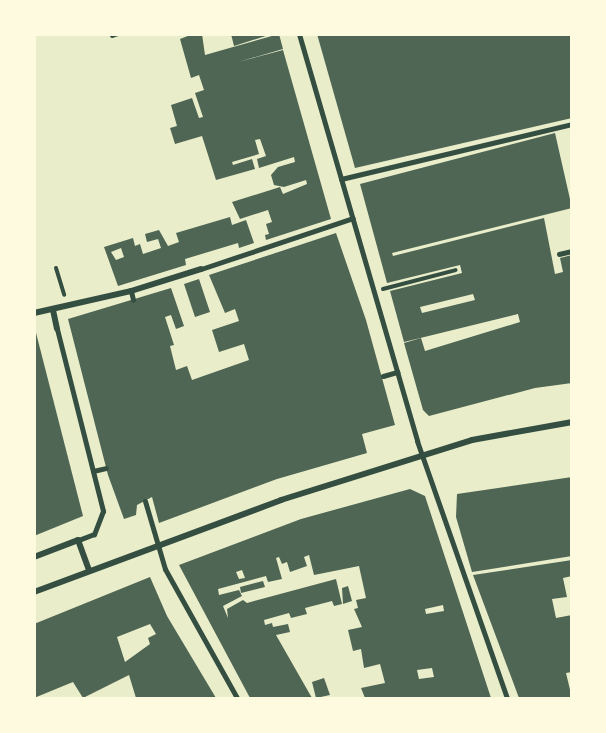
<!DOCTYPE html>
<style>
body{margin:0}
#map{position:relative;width:606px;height:733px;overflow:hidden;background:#e9edc9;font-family:Ubuntu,sans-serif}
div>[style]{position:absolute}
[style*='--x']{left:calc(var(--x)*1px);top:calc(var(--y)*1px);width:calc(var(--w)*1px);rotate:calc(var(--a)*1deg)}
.building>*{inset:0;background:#4f6655}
.path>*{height:4px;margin:-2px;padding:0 2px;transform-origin:2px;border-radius:2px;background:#344e41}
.service>*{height:4.5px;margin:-2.25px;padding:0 2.25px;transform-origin:2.25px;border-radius:2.25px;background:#344e41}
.pedestrian>*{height:5px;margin:-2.5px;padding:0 2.5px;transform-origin:2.5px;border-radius:2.5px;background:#344e41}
.minor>*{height:6px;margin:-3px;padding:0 3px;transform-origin:3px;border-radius:3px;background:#344e41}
span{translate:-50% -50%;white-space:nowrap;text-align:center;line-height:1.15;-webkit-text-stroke:6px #fefae0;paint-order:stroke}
.frame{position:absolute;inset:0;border:36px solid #fefae0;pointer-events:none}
</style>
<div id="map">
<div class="building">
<div style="clip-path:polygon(193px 34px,202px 34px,205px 55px,279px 34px,283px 49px,238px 62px,283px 50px,331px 219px,266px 240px,265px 235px,269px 234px,266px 224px,272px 222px,268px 210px,240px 219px,232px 202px,280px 187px,283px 194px,307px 184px,306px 180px,284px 187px,274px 185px,271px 175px,278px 167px,295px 162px,294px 157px,259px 168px,257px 159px,266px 156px,260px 139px,255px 140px,259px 154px,232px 162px,233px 165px,252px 159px,255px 169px,216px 180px,202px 136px,175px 144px,170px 128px,177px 126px,171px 105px,192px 98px,199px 118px,203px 117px,195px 93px,204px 90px,199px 75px,191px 78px,180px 39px)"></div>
<div style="clip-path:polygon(231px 34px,269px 34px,269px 35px,234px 46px)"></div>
<div style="clip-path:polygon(317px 34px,572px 34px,572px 118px,355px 168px)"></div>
<div style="clip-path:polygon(evenodd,555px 133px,572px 208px,392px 253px,393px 256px,544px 218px,555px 274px,563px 272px,560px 258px,572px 255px,572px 383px,535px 388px,429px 416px,423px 410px,404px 343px,421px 338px,425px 351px,520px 322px,518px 314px,404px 342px,390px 291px,462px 273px,460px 265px,387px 283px,360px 184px,555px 133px,473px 294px,475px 300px,422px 313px,420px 307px,473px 294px)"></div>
<div style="clip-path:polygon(evenodd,230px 217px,232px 225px,246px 220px,254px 243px,239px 248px,238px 243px,185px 259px,186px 265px,118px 286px,104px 247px,133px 238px,135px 246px,140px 244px,143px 254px,161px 248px,158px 239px,147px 242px,145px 234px,159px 230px,168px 246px,179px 242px,176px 233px,230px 217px,121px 248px,124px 257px,116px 260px,111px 252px,121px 248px)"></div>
<div style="clip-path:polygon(336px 233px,366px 320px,395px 425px,362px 434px,367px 453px,277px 479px,159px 523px,152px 497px,137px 505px,136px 515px,124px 519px,108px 475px,68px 319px,171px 288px,184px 326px,176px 329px,171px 315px,165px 317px,174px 345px,170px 346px,176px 370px,187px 366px,192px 380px,249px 360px,244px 344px,219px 352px,212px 330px,239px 321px,235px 309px,225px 313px,209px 275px)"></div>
<div style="clip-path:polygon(199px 279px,210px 312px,195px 317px,184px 284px)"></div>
<div style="clip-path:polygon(34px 325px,83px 516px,34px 536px)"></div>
<div style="clip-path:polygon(572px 477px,572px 556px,472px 572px,456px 517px,457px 494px)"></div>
<div style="clip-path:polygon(evenodd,410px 489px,425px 496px,491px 698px,365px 698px,361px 688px,385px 683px,380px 664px,364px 668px,361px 649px,353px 651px,348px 630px,362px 627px,354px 609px,358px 608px,356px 600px,366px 598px,359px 566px,314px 575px,309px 555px,304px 557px,307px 566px,290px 572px,287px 562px,282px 564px,279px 557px,276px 558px,282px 579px,268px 582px,266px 576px,218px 589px,219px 595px,239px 590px,242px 596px,223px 606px,228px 618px,227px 609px,243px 600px,247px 603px,336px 579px,342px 604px,334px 606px,332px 601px,305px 608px,307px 614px,291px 618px,289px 613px,264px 620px,265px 625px,272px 623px,273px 627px,288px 624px,290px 632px,276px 635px,312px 698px,250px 698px,179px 565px,301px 519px,410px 489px,242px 570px,245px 578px,239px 579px,236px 572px,242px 570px,410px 489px,443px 605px,444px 611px,426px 614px,425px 609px,443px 605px,410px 489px,432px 668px,434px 677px,419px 679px,417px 670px,432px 668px)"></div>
<div style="clip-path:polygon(572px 560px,572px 576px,563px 578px,567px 597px,552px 599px,556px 618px,572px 615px,572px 672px,566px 673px,572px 698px,519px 698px,473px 575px)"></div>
<div style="clip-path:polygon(evenodd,150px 577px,167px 616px,216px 698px,136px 698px,129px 675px,83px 698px,73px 682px,34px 698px,34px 624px,150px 577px,150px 624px,156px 634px,148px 638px,150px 644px,125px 662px,117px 637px,150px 624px)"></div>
<div style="clip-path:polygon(263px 581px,265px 587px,241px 593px,240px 587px)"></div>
<div style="clip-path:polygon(348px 586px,352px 601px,343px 604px,342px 588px)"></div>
<div style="clip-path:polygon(324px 678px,330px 695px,316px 698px,312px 682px)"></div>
</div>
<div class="path">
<div style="--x:112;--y:36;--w:6;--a:-18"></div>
<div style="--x:56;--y:268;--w:28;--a:73"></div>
<div style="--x:383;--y:289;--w:75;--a:-14.6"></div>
</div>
<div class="service">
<div style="--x:559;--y:254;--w:13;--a:-13"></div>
</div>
<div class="pedestrian">
<div style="--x:299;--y:34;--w:424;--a:73.8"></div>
<div style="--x:417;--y:441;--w:272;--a:70.7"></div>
<div style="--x:341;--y:179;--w:237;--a:-13.4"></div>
<div style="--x:201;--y:269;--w:160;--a:-18.5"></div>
<div style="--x:131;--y:291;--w:9;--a:77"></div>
<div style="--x:57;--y:329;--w:188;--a:75.8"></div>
<div style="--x:103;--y:511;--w:25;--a:111"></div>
<div style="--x:94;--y:534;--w:17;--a:159"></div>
<div style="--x:383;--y:376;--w:15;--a:-16"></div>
<div style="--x:93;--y:471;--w:13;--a:-13"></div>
<div style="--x:145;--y:501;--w:71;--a:73.6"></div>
<div style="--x:165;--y:569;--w:148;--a:60.8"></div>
</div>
<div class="minor">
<div style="--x:53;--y:310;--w:19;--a:78"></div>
<div style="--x:34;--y:313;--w:99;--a:-12.8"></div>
<div style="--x:131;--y:291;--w:73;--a:-17.4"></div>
<div style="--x:34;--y:557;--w:47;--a:-21.1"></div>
<div style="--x:78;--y:540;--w:32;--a:70"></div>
<div style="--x:34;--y:592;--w:264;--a:-20.4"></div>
<div style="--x:281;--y:500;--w:200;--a:-17.4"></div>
<div style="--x:472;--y:440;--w:102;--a:-10.2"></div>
</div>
<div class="frame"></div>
</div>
